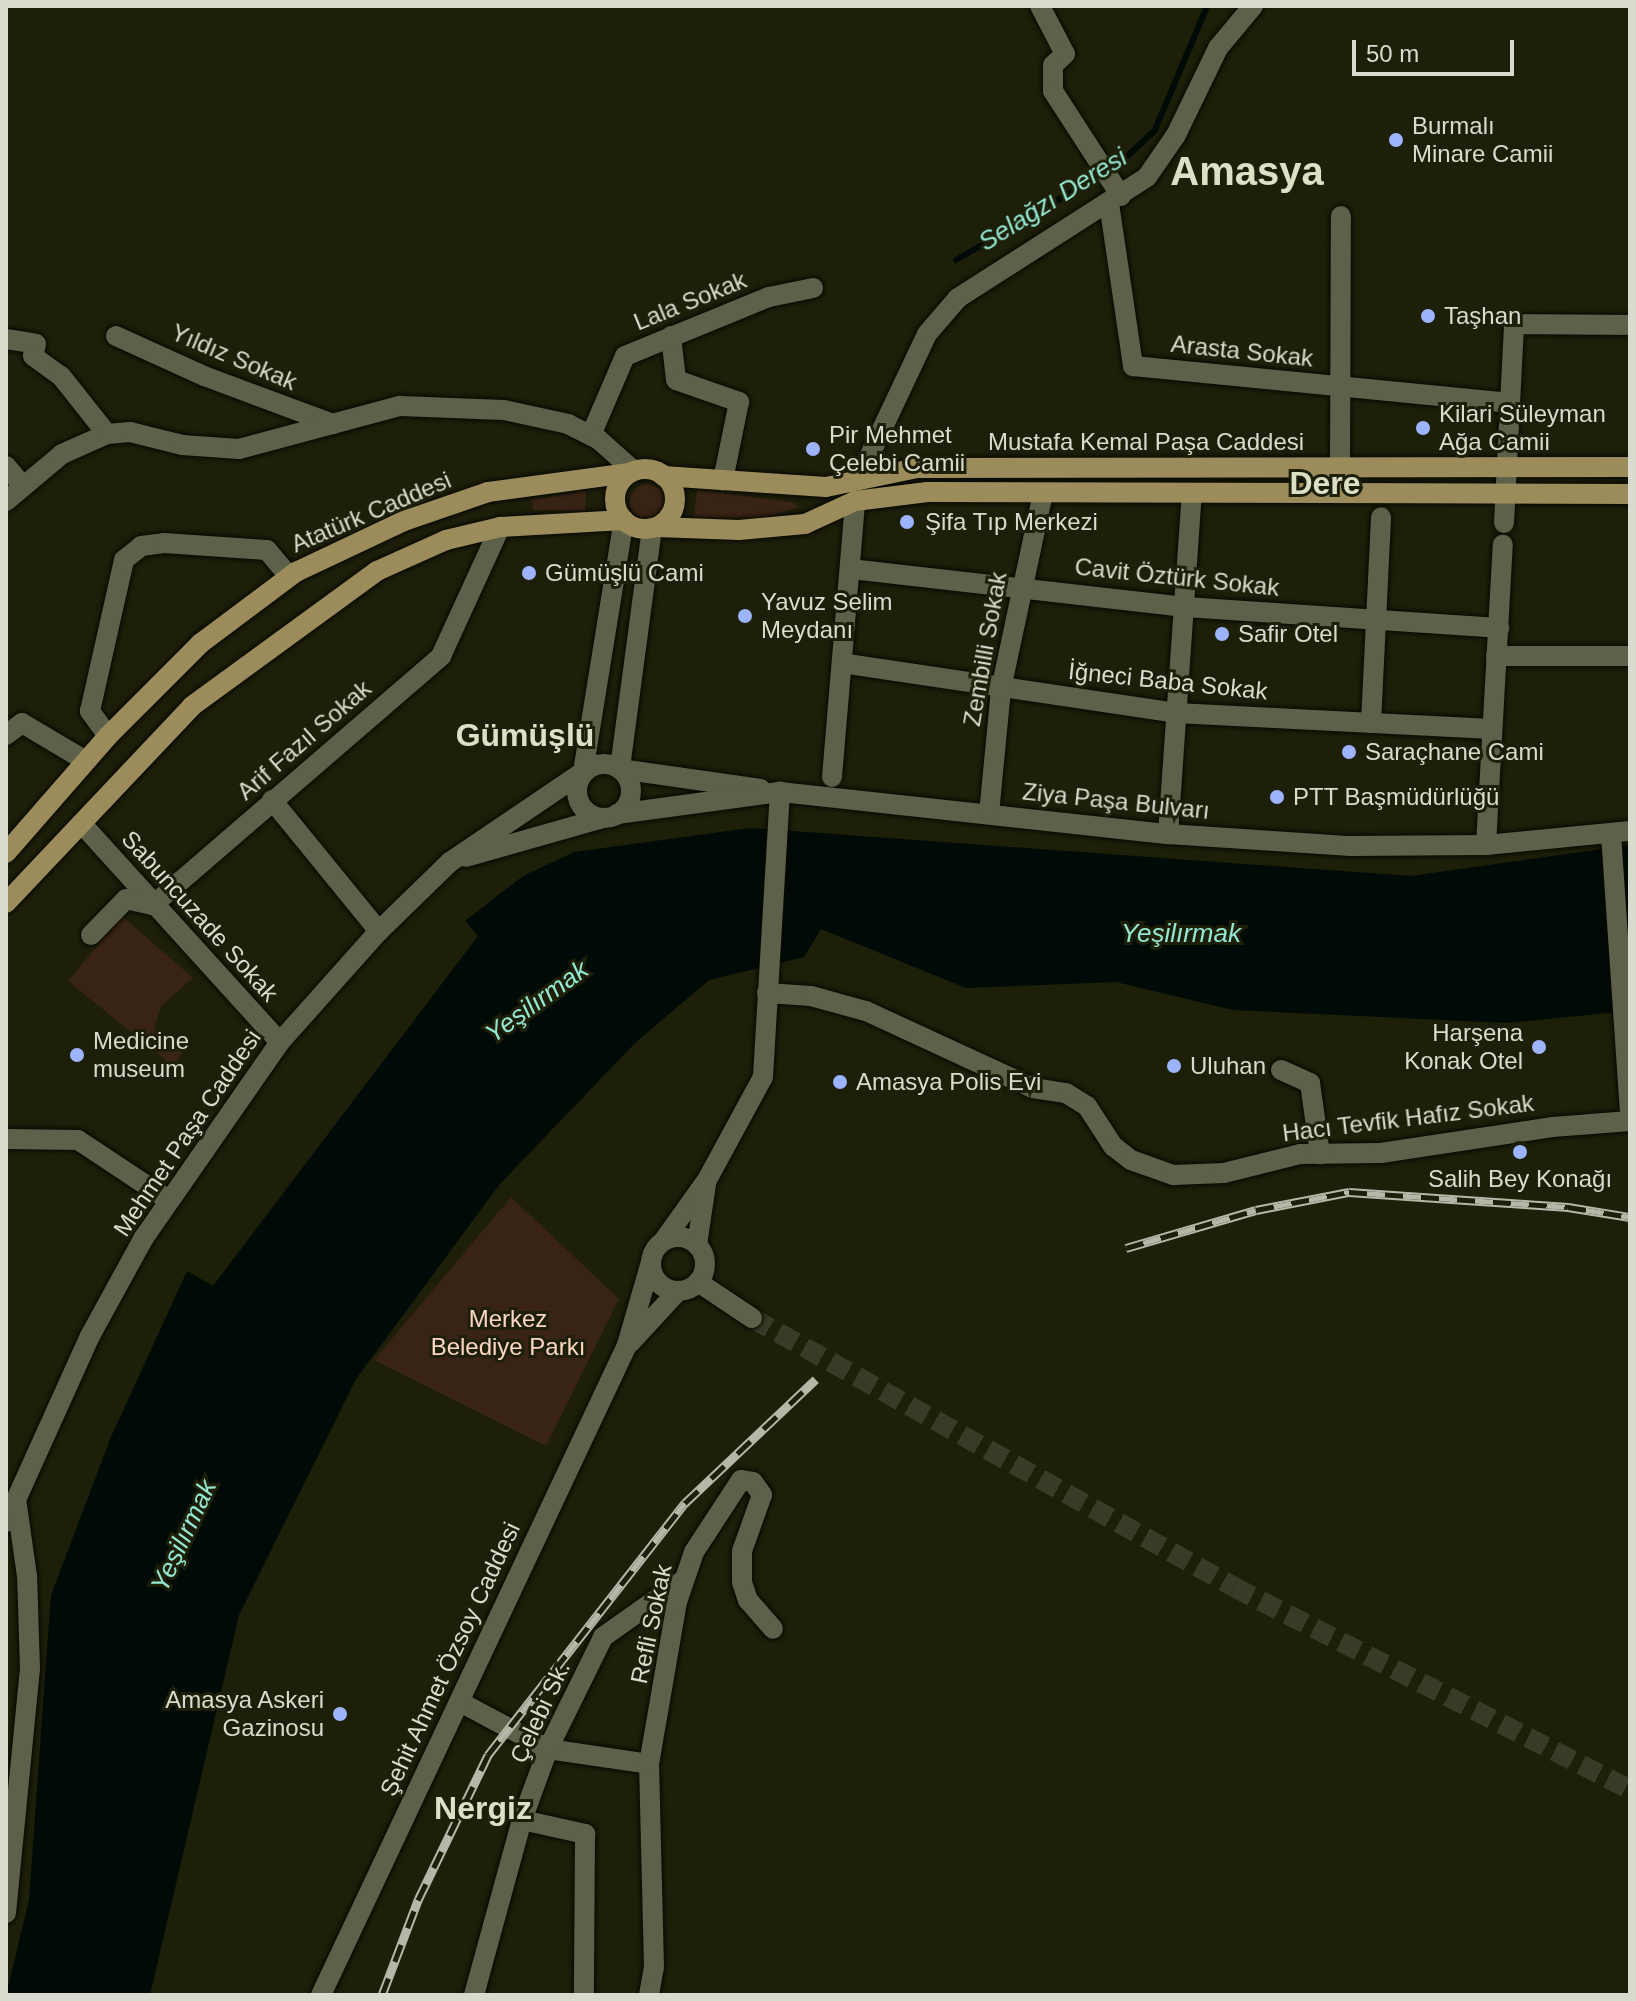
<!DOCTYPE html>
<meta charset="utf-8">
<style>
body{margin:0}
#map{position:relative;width:1636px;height:2001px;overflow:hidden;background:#1d1f09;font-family:Arial,sans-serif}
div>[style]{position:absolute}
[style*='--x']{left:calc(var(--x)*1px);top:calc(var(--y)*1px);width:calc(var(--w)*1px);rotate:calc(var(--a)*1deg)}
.green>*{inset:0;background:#392314}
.round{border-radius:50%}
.water>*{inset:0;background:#000a06}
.stream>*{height:6px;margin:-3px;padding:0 3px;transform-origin:3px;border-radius:3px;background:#000a06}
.minor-tunnel>*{height:20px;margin-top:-10px;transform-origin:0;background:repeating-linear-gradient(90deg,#393b27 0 20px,transparent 0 30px)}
.roads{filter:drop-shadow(0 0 2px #070900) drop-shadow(0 0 2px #070900)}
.minor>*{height:20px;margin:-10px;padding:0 10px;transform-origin:10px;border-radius:10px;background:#5d6149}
.minor>.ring{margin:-10px;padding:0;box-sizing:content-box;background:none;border:20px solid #5d6149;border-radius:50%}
.major>*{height:20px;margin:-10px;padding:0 10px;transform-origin:10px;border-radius:10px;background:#9d8c5b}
.major>.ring{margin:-10px;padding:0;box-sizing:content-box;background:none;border:20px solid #9d8c5b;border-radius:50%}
.rail>*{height:9px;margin-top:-4.5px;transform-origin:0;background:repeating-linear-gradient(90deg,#1d1f09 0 18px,#b5b7a8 0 36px);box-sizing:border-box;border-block:2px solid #b5b7a8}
.dots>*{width:22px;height:22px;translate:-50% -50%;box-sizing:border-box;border:4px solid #1d1f09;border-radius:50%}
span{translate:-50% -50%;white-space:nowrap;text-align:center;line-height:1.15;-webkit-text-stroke:6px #1d1f09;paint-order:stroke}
.poi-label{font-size:24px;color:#d9dbce}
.left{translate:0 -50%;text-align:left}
.right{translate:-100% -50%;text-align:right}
.street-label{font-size:24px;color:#d9dbce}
.park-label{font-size:24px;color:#fcd6c0}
.water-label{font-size:26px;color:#94e7d2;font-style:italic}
.district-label{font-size:32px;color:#dce1c5;font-weight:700}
.town-label{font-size:40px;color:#dce1c5;font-weight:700}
.frame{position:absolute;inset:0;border:8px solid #d9dbce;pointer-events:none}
.scale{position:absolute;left:1352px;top:40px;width:162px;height:36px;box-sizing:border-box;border:4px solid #d9dbce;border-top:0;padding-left:10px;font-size:24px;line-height:28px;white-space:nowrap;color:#d9dbce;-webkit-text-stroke:6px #1d1f09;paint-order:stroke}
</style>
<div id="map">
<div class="green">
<div class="round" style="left:630px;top:484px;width:36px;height:36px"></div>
<div style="clip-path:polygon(697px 490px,792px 502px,800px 507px,762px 518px,694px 518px)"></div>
<div style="clip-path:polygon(586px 491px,585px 511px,533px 510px,531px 500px)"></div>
<div style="clip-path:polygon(122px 916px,193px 978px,161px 1006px,154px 1028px,183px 1052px,173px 1066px,68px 981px)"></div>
<div style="clip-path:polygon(511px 1197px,619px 1299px,546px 1446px,374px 1360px)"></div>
</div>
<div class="water">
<div style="clip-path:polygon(750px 828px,1411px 876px,1630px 845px,1630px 1011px,1506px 1023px,1233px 1010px,1116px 982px,966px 988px,821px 929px,804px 957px,709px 980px,635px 1043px,499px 1185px,356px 1379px,239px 1615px,150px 1995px,6px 1995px,29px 1900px,51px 1595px,111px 1437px,187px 1271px,213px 1286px,478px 936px,465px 921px,523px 876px,574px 852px)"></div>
</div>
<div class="stream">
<div style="--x:956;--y:260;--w:188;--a:-30.4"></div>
<div style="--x:1118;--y:165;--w:51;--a:-43.4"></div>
<div style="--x:1155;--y:130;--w:134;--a:-67.2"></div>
</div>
<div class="minor-tunnel">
<div style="--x:752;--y:1318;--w:552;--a:29.17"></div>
<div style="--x:1234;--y:1587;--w:445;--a:27.1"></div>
</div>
<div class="roads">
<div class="minor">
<div style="--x:1040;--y:6;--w:54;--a:62.5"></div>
<div style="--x:1065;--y:54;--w:16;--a:137"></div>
<div style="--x:1053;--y:65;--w:26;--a:90"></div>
<div style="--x:1053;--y:91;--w:125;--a:57.1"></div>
<div style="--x:1109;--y:203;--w:165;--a:81.6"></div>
<div style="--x:1133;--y:366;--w:377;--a:5.6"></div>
<div style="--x:116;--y:336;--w:97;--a:24.4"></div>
<div style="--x:204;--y:376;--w:138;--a:20.4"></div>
<div style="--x:671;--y:336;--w:44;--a:83.5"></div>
<div style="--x:676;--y:380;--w:67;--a:19.2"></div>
<div style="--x:739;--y:402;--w:80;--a:101.6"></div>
<div style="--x:6;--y:339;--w:30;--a:9"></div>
<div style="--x:36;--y:344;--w:12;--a:104"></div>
<div style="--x:33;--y:356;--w:34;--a:36"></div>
<div style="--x:61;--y:376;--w:74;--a:51.6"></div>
<div style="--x:591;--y:435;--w:86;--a:-66.7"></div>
<div style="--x:625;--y:356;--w:156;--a:-22.3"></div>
<div style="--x:769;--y:297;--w:45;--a:-11.6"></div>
<div style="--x:6;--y:466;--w:26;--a:50"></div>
<div style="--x:1340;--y:468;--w:252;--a:-89.8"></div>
<div style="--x:858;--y:480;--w:161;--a:-64.7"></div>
<div style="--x:927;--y:334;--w:48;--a:-49.3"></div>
<div style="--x:958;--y:298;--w:224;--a:-32.6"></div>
<div style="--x:1147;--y:177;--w:51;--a:-55.4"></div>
<div style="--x:1176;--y:135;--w:97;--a:-64.2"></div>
<div style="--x:1218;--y:48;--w:55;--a:-50.2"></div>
<div style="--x:6;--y:501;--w:73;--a:-40"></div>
<div style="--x:62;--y:454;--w:49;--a:-24"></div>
<div style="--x:107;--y:434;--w:23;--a:-5"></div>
<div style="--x:130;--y:432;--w:54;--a:14"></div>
<div style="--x:182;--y:445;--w:57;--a:4"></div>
<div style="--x:239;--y:449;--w:167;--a:-15"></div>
<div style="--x:400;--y:406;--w:104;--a:2.2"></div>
<div style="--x:504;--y:410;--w:66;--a:12.3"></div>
<div style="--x:568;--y:424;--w:34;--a:27"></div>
<div style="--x:598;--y:439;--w:48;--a:41.6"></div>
<div style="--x:1504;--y:523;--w:199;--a:-87.1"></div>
<div style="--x:1514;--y:324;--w:116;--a:0.5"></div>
<div style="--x:652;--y:528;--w:243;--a:97.6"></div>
<div style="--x:620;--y:769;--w:142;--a:8.1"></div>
<div style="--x:851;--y:569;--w:335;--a:6.5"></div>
<div style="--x:1184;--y:607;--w:316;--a:3.8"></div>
<div style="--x:1496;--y:656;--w:134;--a:0"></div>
<div style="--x:842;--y:663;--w:338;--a:8.5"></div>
<div style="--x:1176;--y:713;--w:316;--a:2.9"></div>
<div style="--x:1371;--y:723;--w:206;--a:-87.2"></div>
<div style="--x:6;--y:735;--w:20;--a:-37"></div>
<div style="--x:22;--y:723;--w:74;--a:30.7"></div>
<div style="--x:108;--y:736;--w:31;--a:-126"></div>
<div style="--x:90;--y:711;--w:155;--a:-77.3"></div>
<div style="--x:124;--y:560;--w:22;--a:-39"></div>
<div style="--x:141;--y:546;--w:23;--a:-7"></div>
<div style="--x:164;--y:543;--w:103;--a:3.9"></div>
<div style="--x:267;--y:550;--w:34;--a:50"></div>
<div class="ring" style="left:577px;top:764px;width:34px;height:34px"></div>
<div style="--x:832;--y:777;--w:277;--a:-85.2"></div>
<div style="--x:272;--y:800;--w:169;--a:50.8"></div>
<div style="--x:617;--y:814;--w:164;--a:-7.7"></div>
<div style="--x:780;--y:792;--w:390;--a:6.2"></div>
<div style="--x:1168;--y:834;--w:183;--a:3.8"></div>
<div style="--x:1351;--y:846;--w:135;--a:-0.4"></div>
<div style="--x:1486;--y:845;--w:145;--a:-5.6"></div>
<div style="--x:989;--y:814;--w:126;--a:-84.5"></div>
<div style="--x:1001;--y:689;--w:200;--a:-77.9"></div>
<div style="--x:82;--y:824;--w:294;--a:47.8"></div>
<div style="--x:1168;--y:834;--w:341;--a:-86"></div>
<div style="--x:1611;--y:834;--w:277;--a:86.1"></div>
<div style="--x:1486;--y:845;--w:301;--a:-86.8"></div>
<div style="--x:466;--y:857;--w:142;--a:-15.9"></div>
<div style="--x:91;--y:935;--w:50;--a:-45.8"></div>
<div style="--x:126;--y:899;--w:28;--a:13"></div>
<div style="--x:153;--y:905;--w:381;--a:-40.8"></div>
<div style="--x:441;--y:656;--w:142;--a:-65.4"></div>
<div style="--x:767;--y:993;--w:44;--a:3.9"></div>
<div style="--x:811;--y:996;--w:57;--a:15.3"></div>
<div style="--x:866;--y:1011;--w:184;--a:24.8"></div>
<div style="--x:1033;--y:1088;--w:33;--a:9"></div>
<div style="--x:1066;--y:1093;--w:25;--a:32"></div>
<div style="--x:1087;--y:1106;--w:48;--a:57"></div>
<div style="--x:1113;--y:1146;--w:23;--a:38"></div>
<div style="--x:1131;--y:1160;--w:45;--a:19.7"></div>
<div style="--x:1173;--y:1175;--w:51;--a:-2.2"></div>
<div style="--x:1224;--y:1173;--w:78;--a:-14"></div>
<div style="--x:1300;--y:1154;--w:81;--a:-0.7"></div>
<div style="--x:1381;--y:1153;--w:173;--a:-8.6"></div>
<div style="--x:1552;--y:1127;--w:78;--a:-4.4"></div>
<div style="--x:1281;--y:1070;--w:32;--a:24"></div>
<div style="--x:1310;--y:1083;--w:72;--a:82"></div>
<div style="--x:6;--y:1139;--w:72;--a:0.8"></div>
<div style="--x:78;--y:1140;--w:107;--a:33.5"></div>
<div class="ring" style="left:651px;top:1237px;width:34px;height:34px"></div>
<div style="--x:664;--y:1240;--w:74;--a:-54.4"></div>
<div style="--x:707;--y:1180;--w:117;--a:-61.5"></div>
<div style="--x:763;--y:1077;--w:286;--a:-86.6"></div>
<div style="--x:697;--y:1245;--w:62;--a:-81.6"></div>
<div style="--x:698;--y:1282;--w:65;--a:33.7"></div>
<div style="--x:630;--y:1343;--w:71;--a:-47.3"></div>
<div style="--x:6;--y:1522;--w:204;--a:-65.7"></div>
<div style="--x:90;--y:1336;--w:111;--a:-61.3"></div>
<div style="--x:143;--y:1239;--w:240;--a:-55.2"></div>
<div style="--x:280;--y:1042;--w:149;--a:-48.3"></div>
<div style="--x:379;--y:931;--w:99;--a:-44.2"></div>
<div style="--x:450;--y:862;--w:161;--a:-34.1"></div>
<div style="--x:583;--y:772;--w:255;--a:-80.8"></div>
<div style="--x:460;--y:1702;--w:100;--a:28.1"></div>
<div style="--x:548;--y:1749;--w:102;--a:8.4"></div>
<div style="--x:522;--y:1820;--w:65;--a:12.5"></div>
<div style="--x:585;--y:1834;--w:161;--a:90.4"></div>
<div style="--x:6;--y:1913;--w:245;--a:-84.4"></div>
<div style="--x:30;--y:1669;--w:93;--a:-91.8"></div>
<div style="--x:27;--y:1576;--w:78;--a:-98.1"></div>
<div style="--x:321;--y:1995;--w:718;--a:-64.79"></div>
<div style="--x:627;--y:1345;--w:86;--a:-73.9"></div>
<div style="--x:474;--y:1995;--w:181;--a:-74.7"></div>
<div style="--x:522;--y:1820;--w:76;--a:-69.9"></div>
<div style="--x:548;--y:1749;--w:125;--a:-63.8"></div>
<div style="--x:603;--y:1637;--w:97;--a:-35.3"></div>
<div style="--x:649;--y:1995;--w:28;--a:-80"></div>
<div style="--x:654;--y:1967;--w:203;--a:-91.4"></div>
<div style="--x:649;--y:1764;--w:164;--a:-80.2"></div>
<div style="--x:677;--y:1602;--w:53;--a:-71.2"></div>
<div style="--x:694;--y:1552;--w:86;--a:-56.9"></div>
<div style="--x:741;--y:1480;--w:12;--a:9"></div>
<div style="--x:753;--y:1482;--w:16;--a:55"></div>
<div style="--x:762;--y:1495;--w:59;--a:109.7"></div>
<div style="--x:742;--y:1551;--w:31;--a:90"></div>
<div style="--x:742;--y:1582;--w:19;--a:72"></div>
<div style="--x:748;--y:1600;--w:38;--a:49"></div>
</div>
<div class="major">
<div class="ring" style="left:615px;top:469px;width:40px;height:40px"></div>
<div style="--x:663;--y:476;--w:163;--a:3.9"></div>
<div style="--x:826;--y:487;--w:93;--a:-11.8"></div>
<div style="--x:917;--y:468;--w:713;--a:-0.08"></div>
<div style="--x:657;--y:527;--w:82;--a:2.1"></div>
<div style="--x:739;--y:530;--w:66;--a:-5.2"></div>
<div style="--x:805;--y:524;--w:55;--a:-24.7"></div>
<div style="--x:855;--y:501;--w:73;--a:-7.1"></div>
<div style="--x:927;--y:492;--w:703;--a:0.16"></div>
<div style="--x:6;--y:853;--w:155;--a:-48.9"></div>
<div style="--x:108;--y:736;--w:132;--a:-45"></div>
<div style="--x:201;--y:643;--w:119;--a:-36.8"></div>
<div style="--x:296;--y:572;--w:119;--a:-25.3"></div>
<div style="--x:404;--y:521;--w:89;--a:-19"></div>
<div style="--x:488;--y:492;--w:142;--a:-7.7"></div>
<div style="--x:6;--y:903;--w:271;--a:-46.6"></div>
<div style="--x:192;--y:706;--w:229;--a:-36.1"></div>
<div style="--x:377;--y:571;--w:76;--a:-24.2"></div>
<div style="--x:446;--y:540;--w:56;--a:-13.5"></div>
<div style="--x:500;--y:527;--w:124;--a:-3.2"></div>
</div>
</div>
<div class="rail">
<div style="--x:1126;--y:1248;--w:135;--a:-16.3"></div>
<div style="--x:1256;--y:1210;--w:95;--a:-11"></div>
<div style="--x:1349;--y:1192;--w:220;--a:3.9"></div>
<div style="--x:1568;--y:1207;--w:63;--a:9.2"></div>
<div style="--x:382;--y:1995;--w:102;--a:-69.2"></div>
<div style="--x:418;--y:1900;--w:161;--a:-64.2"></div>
<div style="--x:488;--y:1755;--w:320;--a:-52"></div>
<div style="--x:685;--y:1503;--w:180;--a:-43.4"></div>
</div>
<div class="dots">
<div style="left:1396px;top:140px;background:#9cb4fd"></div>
<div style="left:1428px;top:316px;background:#9cb4fd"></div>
<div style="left:1423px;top:428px;background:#9cb4fd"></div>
<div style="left:813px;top:449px;background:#9cb4fd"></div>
<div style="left:907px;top:522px;background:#9cb4fd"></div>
<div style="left:529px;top:573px;background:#9cb4fd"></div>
<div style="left:745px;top:616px;background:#9cb4fd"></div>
<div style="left:1222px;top:634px;background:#9cb4fd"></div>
<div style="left:1349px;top:752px;background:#9cb4fd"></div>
<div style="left:1277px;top:797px;background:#9cb4fd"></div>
<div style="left:1539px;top:1047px;background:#9cb4fd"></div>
<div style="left:77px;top:1055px;background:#9cb4fd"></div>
<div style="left:1174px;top:1066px;background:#9cb4fd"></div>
<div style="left:840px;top:1082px;background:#9cb4fd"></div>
<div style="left:1520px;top:1152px;background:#9cb4fd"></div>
<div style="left:340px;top:1714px;background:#9cb4fd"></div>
</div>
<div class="poi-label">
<span class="left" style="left:1412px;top:140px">Burmalı<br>Minare Camii</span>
<span class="left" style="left:1444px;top:316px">Taşhan</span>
<span class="left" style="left:1439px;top:428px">Kilari Süleyman<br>Ağa Camii</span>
<span class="left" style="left:829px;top:449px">Pir Mehmet<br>Çelebi Camii</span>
<span class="left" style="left:925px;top:522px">Şifa Tıp Merkezi</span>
<span class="left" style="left:545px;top:573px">Gümüşlü Cami</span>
<span class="left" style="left:761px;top:616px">Yavuz Selim<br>Meydanı</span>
<span class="left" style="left:1238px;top:634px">Safir Otel</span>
<span class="left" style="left:1365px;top:752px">Saraçhane Cami</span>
<span class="left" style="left:1293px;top:797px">PTT Başmüdürlüğü</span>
<span class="right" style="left:1523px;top:1047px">Harşena<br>Konak Otel</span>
<span class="left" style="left:93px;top:1055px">Medicine<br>museum</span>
<span class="left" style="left:1190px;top:1066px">Uluhan</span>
<span class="left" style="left:856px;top:1082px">Amasya Polis Evi</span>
<span style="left:1520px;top:1179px">Salih Bey Konağı</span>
<span class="right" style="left:324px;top:1714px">Amasya Askeri<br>Gazinosu</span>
</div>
<div class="street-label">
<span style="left:690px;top:301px;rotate:-22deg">Lala Sokak</span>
<span style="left:1242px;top:351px;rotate:6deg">Arasta Sokak</span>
<span style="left:234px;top:357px;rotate:23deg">Yıldız Sokak</span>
<span style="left:1146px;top:442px">Mustafa Kemal Paşa Caddesi</span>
<span style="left:371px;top:512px;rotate:-23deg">Atatürk Caddesi</span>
<span style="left:1177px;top:577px;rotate:6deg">Cavit Öztürk Sokak</span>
<span style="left:985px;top:649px;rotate:-80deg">Zembilli Sokak</span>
<span style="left:1168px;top:681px;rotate:6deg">İğneci Baba Sokak</span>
<span style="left:304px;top:740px;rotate:-41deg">Arif Fazıl Sokak</span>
<span style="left:1116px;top:801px;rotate:6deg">Ziya Paşa Bulvarı</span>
<span style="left:200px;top:916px;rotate:48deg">Sabuncuzade Sokak</span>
<span style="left:1408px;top:1118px;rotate:-7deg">Hacı Tevfik Hafız Sokak</span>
<span style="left:187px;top:1133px;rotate:-56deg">Mehmet Paşa Caddesi</span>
<span style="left:651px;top:1624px;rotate:-78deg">Refli Sokak</span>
<span style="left:450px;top:1659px;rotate:-65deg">Şehit Ahmet Özsoy Caddesi</span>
<span style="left:540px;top:1712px;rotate:-65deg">Çelebi Sk.</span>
</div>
<div class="park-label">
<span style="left:508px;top:1333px">Merkez<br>Belediye Parkı</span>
</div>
<div class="water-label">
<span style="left:1053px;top:200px;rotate:-32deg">Selağzı Deresi</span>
<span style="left:1181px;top:934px">Yeşilırmak</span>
<span style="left:537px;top:1002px;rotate:-36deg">Yeşilırmak</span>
<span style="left:184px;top:1536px;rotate:-65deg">Yeşilırmak</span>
</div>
<div class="district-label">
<span style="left:1325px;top:483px">Dere</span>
<span style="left:525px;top:735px">Gümüşlü</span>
<span style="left:483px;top:1808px">Nergiz</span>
</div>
<div class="town-label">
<span style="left:1247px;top:171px">Amasya</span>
</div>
<div class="frame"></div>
<div class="scale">50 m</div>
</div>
